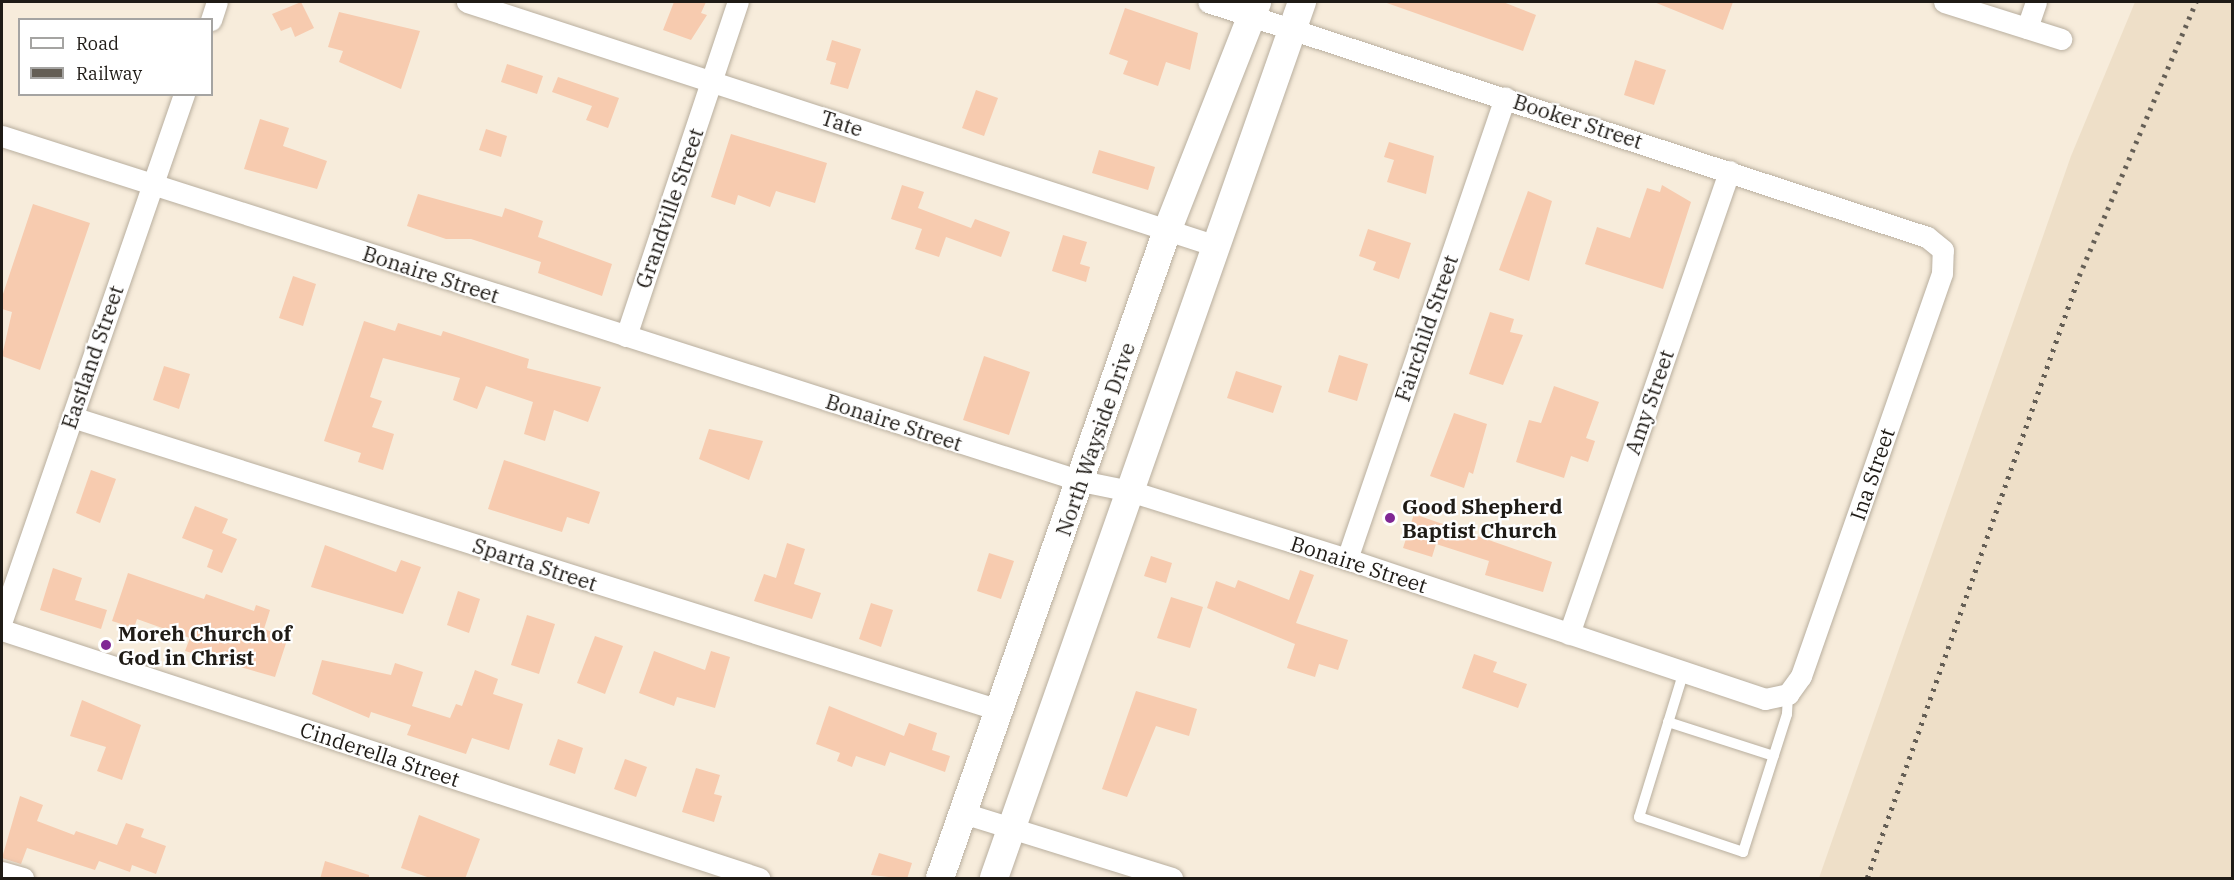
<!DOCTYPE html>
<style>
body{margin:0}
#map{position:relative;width:2234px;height:880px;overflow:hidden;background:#f7ecdb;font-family:"IBM Plex Serif",serif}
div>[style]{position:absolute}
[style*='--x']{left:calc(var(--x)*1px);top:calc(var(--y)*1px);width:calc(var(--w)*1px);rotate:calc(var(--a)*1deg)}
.built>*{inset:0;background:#eedfc8}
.building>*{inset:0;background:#f7cbaf}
.roads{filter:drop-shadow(0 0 2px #b9af9f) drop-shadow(0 0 2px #b9af9f)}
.service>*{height:10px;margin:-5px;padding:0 5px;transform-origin:5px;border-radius:5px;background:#fff}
.minor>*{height:21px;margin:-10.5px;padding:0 10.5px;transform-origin:10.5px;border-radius:10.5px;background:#fff}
.secondary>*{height:28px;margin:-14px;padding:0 14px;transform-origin:14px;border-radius:14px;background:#fff}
.rail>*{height:4.5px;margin-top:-2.25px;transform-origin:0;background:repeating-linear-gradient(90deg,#645e55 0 3px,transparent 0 9px)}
.dots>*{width:16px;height:16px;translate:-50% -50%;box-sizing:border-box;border:3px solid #fff;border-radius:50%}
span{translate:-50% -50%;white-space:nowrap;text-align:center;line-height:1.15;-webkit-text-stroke:4.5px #fff;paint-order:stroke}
.street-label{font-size:21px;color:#1f1b16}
.poi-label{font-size:21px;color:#1f1b16;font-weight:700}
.left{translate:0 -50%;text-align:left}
.frame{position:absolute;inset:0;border:3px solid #1f1b16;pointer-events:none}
.legend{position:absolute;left:18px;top:18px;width:195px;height:78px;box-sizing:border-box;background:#fff;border:2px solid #a5a4a2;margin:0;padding:8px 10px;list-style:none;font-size:18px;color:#1f1b16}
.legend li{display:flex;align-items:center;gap:12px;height:30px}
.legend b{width:30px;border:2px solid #a5a4a2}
</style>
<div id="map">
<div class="built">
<div style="clip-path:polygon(2135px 2px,2232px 2px,2232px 878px,1819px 878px,2071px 156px)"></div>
</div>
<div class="building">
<div style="clip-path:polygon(301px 2px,314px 28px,295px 37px,291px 27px,281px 31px,272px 14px)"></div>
<div style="clip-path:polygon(674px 2px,706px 2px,701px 13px,707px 15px,691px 40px,663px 30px)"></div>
<div style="clip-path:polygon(1384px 2px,1503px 2px,1536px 15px,1523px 51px)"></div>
<div style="clip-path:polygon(1654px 2px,1733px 2px,1723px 30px)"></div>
<div style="clip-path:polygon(1125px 8px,1198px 33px,1190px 70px,1166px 62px,1158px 86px,1123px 74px,1128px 61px,1109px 54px)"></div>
<div style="clip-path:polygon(339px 12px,420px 31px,401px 89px,339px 62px,343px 51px,328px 47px)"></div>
<div style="clip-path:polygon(832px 40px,861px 49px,848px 89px,830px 84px,836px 63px,826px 60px)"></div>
<div style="clip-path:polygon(1635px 60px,1666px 70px,1654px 105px,1624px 95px)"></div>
<div style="clip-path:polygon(507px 64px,543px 76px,537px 94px,501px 82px)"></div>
<div style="clip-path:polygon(558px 77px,619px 98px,608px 128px,586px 120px,592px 106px,552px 92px)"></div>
<div style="clip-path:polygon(976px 90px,998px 98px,984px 136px,962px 128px)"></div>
<div style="clip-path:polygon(260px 119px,289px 128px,283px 146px,327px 161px,317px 189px,244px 169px)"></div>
<div style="clip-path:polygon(486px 129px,507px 136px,501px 157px,479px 150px)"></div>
<div style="clip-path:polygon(731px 134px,827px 163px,815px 203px,776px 191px,770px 207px,738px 195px,735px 205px,711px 197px)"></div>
<div style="clip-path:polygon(1389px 142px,1434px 156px,1426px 194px,1387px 182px,1394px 160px,1384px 157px)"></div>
<div style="clip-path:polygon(1099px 150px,1155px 167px,1148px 190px,1092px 173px)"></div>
<div style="clip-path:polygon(902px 185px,924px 192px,918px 208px,971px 228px,975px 219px,1010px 232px,1001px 257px,946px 237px,939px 257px,915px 249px,922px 229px,891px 219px)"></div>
<div style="clip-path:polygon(1662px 185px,1691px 202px,1663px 289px,1585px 264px,1597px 227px,1630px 238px,1647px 188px,1660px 192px)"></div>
<div style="clip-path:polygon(1528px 191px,1552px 201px,1529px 281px,1499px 270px)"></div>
<div style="clip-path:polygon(418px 194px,502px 217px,505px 208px,543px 221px,538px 237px,612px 264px,602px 296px,538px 273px,541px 262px,471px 239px,446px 239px,407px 226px)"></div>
<div style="clip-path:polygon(33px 204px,90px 223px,40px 370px,2px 356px,12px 312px,2px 309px,2px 297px)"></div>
<div style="clip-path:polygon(1368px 229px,1411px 243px,1399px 279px,1373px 270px,1376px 262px,1359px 256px)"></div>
<div style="clip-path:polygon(1063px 235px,1087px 242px,1080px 264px,1090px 267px,1086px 282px,1052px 271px)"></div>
<div style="clip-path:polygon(293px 276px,316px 284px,303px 326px,279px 318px)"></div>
<div style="clip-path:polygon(1490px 312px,1514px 319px,1510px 332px,1523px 335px,1503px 385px,1469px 374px)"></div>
<div style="clip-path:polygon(364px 321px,395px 331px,398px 323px,441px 336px,443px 331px,529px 359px,527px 368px,601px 387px,588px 422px,554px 410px,545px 441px,524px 434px,533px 402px,486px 386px,477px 409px,453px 400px,460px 378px,383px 358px,370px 397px,382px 401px,372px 427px,394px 434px,383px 470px,358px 462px,361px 453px,324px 441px)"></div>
<div style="clip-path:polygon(1339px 355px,1368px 364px,1357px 401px,1328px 392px)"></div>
<div style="clip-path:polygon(984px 356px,1030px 372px,1009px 435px,963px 420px)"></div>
<div style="clip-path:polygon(164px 366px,190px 374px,179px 409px,153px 400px)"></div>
<div style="clip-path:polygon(1236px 371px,1282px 386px,1273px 413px,1227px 398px)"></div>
<div style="clip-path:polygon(1554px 386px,1599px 402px,1586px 438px,1595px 441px,1588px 462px,1571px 456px,1564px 478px,1516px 462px,1529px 420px,1541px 423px)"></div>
<div style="clip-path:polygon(1454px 413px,1487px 424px,1473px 474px,1469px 472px,1464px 488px,1430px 476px)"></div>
<div style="clip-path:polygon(709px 429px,763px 441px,749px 480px,699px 459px)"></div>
<div style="clip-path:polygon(504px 460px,600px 492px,589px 524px,567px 517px,562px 532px,488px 509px)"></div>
<div style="clip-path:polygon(91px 470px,116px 479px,100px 523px,76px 513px)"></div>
<div style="clip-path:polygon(195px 506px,228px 519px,222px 533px,237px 539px,222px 573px,207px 567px,213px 550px,182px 538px)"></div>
<div style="clip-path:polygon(1414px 514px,1552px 562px,1543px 592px,1485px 575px,1489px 561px,1436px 544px,1432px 557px,1403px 548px)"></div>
<div style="clip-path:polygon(787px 543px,805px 549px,794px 584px,821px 593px,812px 619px,754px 601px,764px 574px,776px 578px)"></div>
<div style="clip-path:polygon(325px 545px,396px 572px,401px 560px,421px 567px,403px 614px,311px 587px)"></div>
<div style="clip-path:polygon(989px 553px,1014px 561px,1001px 599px,977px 591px)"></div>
<div style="clip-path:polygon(1151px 556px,1172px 563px,1166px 583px,1144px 576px)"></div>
<div style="clip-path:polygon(53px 568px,82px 578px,75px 600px,107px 610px,101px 629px,40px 610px)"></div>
<div style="clip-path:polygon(1300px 570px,1314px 575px,1296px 623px,1348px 640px,1338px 670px,1319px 664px,1315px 677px,1287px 668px,1295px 644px,1207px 608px,1216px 581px,1235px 588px,1238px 580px,1289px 600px)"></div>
<div style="clip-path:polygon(128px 573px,204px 599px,206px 594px,254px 611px,256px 605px,270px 610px,264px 629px,288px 637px,275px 677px,185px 651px,190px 638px,137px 619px,134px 628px,112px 621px)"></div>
<div style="clip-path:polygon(458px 591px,480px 599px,469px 633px,447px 625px)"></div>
<div style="clip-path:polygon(1171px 597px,1203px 607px,1190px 648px,1157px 638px)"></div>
<div style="clip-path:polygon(871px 603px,893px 610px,881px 647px,859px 639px)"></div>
<div style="clip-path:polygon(527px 615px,555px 624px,539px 674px,511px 665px)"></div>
<div style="clip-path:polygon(595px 636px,623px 646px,605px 694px,577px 683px)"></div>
<div style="clip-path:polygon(654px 651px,705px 670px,711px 651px,730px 657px,715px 708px,677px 697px,674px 706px,639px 693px)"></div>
<div style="clip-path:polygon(1474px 654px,1497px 662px,1493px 672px,1527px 684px,1518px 708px,1462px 688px)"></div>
<div style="clip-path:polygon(322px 660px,391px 675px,395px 663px,423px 672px,412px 706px,450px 718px,456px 704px,462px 706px,475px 670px,498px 679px,493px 694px,523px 704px,509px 750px,472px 738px,466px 754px,407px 735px,411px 725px,371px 712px,369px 718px,312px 694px)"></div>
<div style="clip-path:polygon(1136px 691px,1197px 709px,1189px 736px,1156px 726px,1127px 797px,1102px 789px)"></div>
<div style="clip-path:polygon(82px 700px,141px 725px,122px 780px,97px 771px,106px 747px,70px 736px)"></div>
<div style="clip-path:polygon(829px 706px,904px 736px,909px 723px,937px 733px,932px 750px,950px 756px,945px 772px,890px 752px,885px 766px,856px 756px,852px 767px,837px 761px,840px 753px,816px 744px)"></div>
<div style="clip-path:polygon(558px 739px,583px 748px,575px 774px,549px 765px)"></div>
<div style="clip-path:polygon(625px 759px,647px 767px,636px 797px,614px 789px)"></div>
<div style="clip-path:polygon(696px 768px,720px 775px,714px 794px,722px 796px,714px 822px,682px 812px)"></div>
<div style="clip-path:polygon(20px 796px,43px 805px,37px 821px,74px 835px,76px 831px,117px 845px,126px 823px,144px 829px,141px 837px,166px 846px,156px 874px,132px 865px,130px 872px,99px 861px,95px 870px,27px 848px,21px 864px,2px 858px)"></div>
<div style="clip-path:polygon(419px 815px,480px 839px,465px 879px,433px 879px,401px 868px)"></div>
<div style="clip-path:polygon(879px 853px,912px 863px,907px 879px,871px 875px)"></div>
<div style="clip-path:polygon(325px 861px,369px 875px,369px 879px,320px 879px)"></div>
</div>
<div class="roads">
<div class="service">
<div style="--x:1684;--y:671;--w:153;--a:107.1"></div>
<div style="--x:1639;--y:817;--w:110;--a:18.6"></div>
<div style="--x:1743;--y:852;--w:145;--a:-72.3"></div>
<div style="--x:1787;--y:714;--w:20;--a:-87"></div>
<div style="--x:1668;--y:722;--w:111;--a:17.8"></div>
</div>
<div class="minor">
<div style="--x:467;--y:2;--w:788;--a:18.04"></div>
<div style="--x:1944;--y:2;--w:123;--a:17.5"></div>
<div style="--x:211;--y:20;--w:19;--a:-72"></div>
<div style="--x:2027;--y:28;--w:28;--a:-71"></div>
<div style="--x:2;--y:136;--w:1133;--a:17.73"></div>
<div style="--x:1081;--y:481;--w:50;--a:11.5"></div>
<div style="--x:1130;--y:491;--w:227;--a:17.4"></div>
<div style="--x:1347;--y:559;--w:441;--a:18.5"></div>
<div style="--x:1765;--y:699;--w:24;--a:-12"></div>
<div style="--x:1788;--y:694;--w:22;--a:-54"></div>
<div style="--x:1801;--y:676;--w:427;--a:-70.7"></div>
<div style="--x:1942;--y:273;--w:23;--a:-88"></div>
<div style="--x:1943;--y:250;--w:21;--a:-141"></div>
<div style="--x:1927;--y:237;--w:756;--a:-161.9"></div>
<div style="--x:626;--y:336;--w:352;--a:-71.5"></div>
<div style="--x:72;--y:417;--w:972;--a:17.54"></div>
<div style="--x:1347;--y:559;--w:488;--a:-71.1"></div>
<div style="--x:2;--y:620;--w:557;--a:-70.91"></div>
<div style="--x:2;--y:630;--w:797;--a:18.14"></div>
<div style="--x:1569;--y:634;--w:490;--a:-70.9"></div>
<div style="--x:963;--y:813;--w:219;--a:17.3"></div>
<div style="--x:2;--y:872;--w:22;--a:16"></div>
</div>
<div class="secondary">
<div style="--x:940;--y:878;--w:686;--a:-70.67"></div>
<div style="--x:1167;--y:231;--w:246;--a:-68.5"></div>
<div style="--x:994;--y:878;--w:929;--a:-70.63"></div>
</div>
</div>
<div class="rail">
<div style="--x:1867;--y:878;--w:638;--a:-70.6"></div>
<div style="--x:2079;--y:276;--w:298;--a:-66.9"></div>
</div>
<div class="dots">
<div style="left:1390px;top:518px;background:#802794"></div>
<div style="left:106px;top:645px;background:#802794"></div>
</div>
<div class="street-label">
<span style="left:1578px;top:121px;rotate:18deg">Booker Street</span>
<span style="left:842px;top:123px;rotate:18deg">Tate</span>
<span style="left:669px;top:208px;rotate:-71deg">Grandville Street</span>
<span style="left:431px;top:274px;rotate:18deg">Bonaire Street</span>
<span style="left:1426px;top:328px;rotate:-71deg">Fairchild Street</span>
<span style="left:92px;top:357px;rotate:-71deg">Eastland Street</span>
<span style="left:1649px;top:402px;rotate:-71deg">Amy Street</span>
<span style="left:894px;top:422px;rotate:18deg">Bonaire Street</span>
<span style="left:1095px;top:439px;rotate:-71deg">North Wayside Drive</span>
<span style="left:1872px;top:474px;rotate:-71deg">Ina Street</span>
<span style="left:535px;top:564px;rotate:18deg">Sparta Street</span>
<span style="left:1359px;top:564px;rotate:18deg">Bonaire Street</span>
<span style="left:380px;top:754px;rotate:18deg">Cinderella Street</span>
</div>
<div class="poi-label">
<span class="left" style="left:1402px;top:518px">Good Shepherd<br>Baptist Church</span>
<span class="left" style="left:118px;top:645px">Moreh Church of<br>God in Christ</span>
</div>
<div class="frame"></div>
<ul class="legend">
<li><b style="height:8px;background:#fff"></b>Road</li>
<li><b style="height:8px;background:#645e55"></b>Railway</li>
</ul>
</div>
